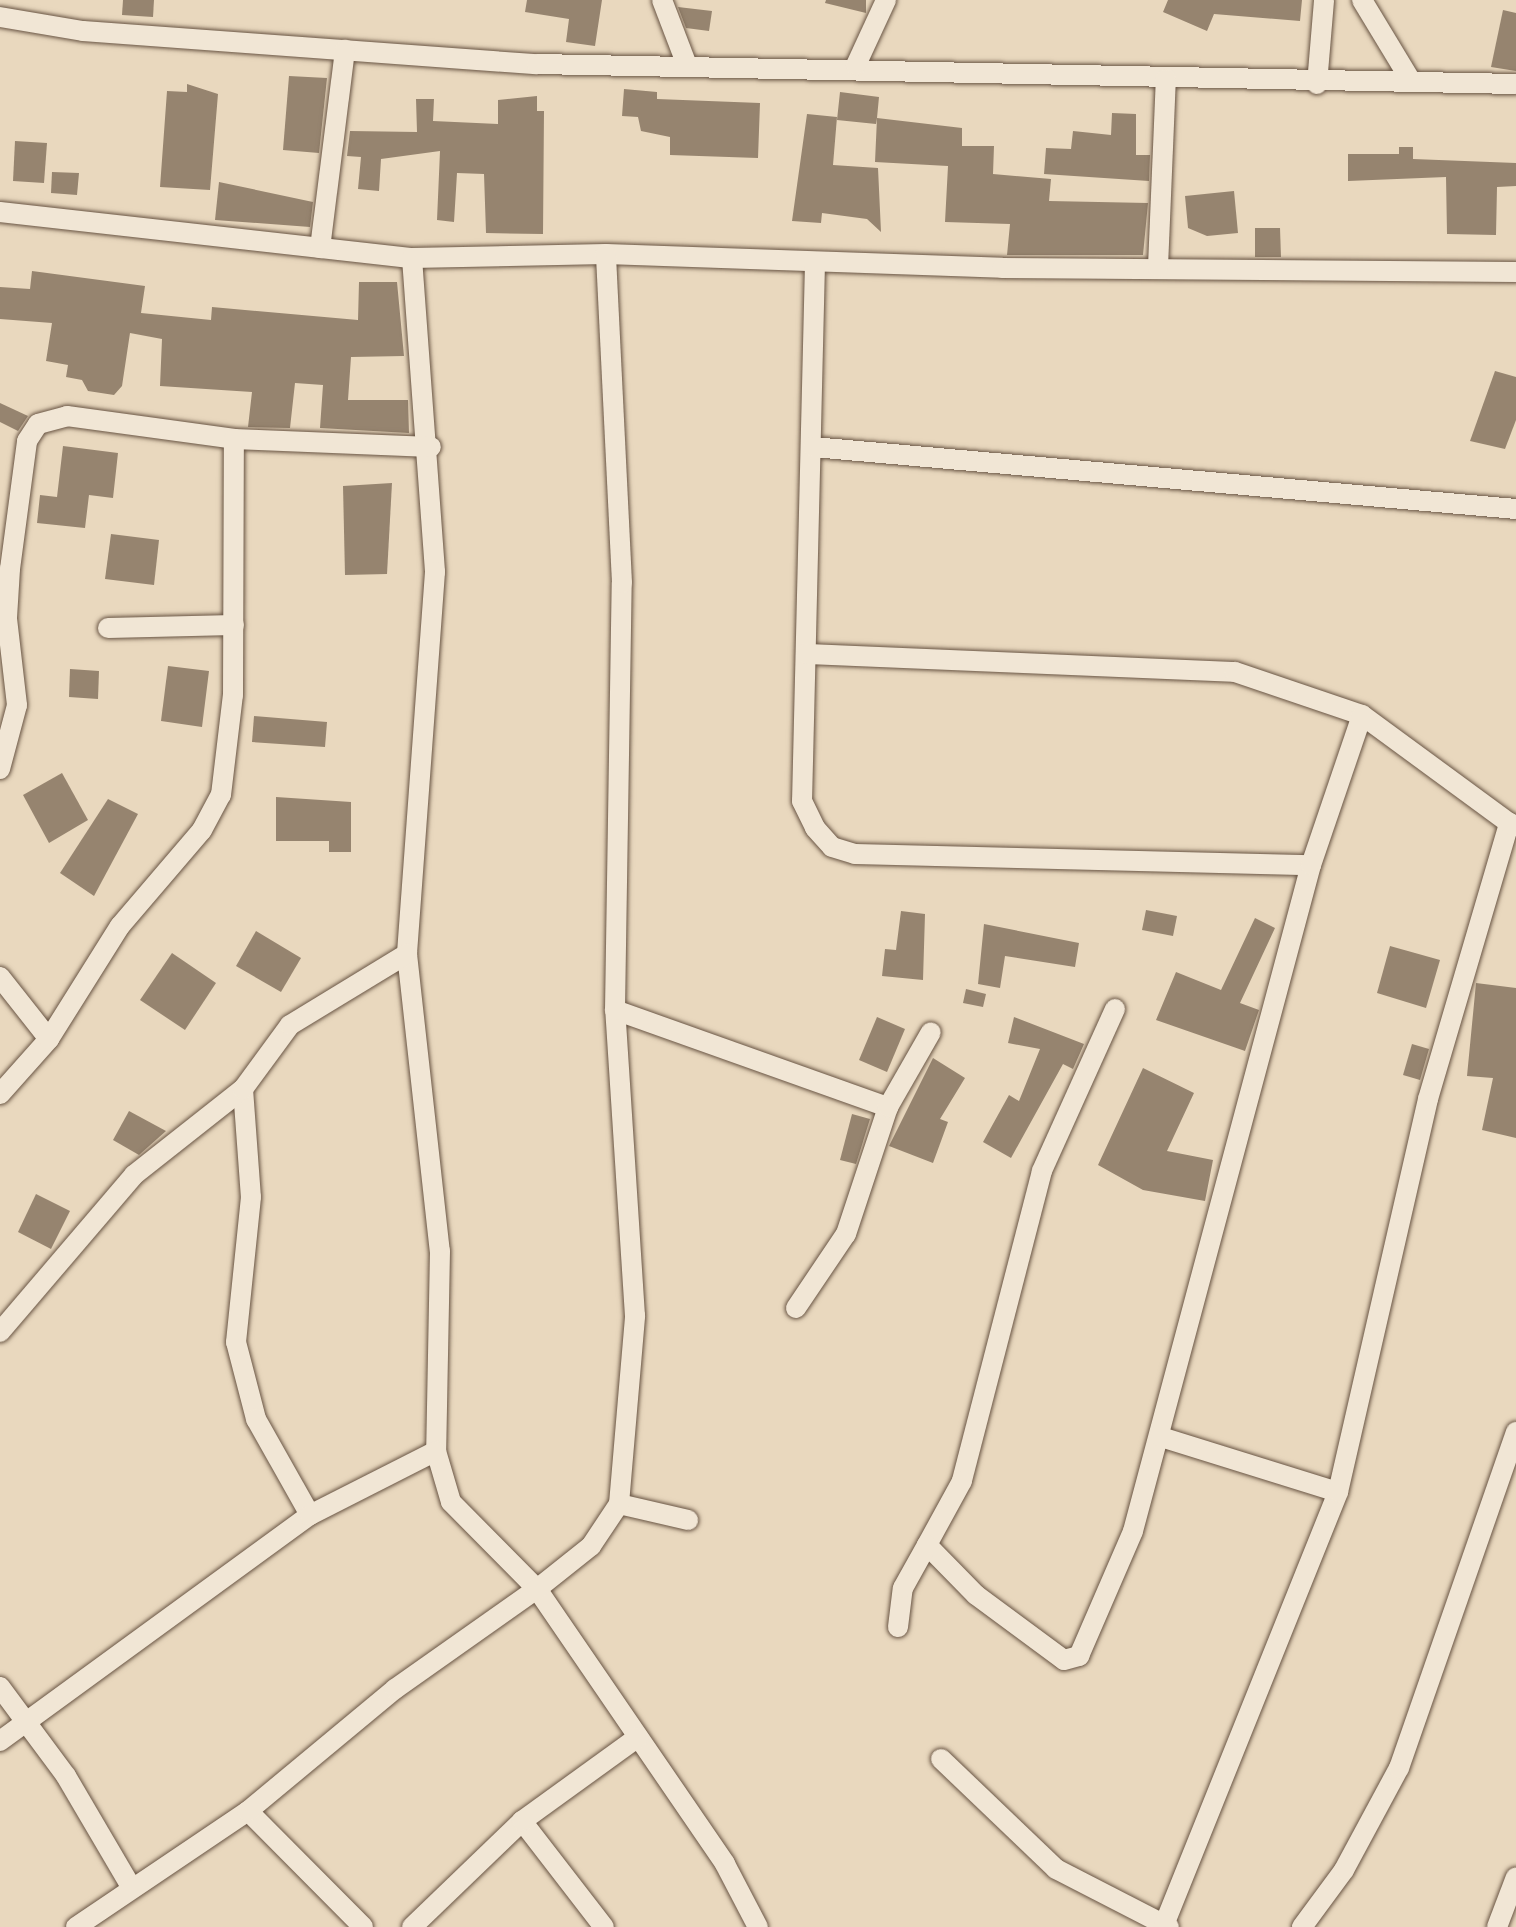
<!DOCTYPE html>
<style>
body{margin:0}
#map{position:relative;width:1516px;height:1927px;overflow:hidden;background:#e9d8be;font-family:"IM FELL Double Pica",serif}
div>[style]{position:absolute}
[style*='--x']{left:calc(var(--x)*1px);top:calc(var(--y)*1px);width:calc(var(--w)*1px);rotate:calc(var(--a)*1deg)}
.building>*{inset:0;background:#96846f}
.roads{filter:drop-shadow(0 0 2px #685443) drop-shadow(0 0 2px #685443)}
.minor>*{height:20px;margin:-10px;padding:0 10px;transform-origin:10px;border-radius:10px;background:#f1e6d5}
span{translate:-50% -50%;white-space:nowrap;text-align:center;line-height:1.15;-webkit-text-stroke:8px #f1e6d5;paint-order:stroke}
</style>
<div id="map">
<div class="building">
<div style="clip-path:polygon(123px 0,154px 0,153px 17px,122px 15px)"></div>
<div style="clip-path:polygon(527px 0,602px 0,595px 46px,566px 42px,569px 19px,525px 12px)"></div>
<div style="clip-path:polygon(826px 0,866px 0,866px 13px,825px 3px)"></div>
<div style="clip-path:polygon(1168px 0,1302px 0,1300px 21px,1214px 14px,1207px 31px,1163px 12px)"></div>
<div style="clip-path:polygon(678px 7px,712px 11px,709px 31px,686px 28px)"></div>
<div style="clip-path:polygon(1503px 10px,1516px 13px,1516px 71px,1491px 67px)"></div>
<div style="clip-path:polygon(289px 76px,327px 78px,319px 153px,283px 150px)"></div>
<div style="clip-path:polygon(187px 84px,218px 94px,210px 190px,160px 187px,167px 91px,187px 92px)"></div>
<div style="clip-path:polygon(624px 89px,657px 92px,657px 99px,760px 103px,758px 158px,670px 155px,670px 137px,641px 131px,638px 117px,622px 116px)"></div>
<div style="clip-path:polygon(840px 92px,879px 97px,877px 118px,962px 128px,962px 146px,994px 146px,993px 174px,1051px 179px,1049px 201px,1148px 203px,1143px 255px,1007px 255px,1010px 224px,945px 222px,948px 166px,875px 162px,877px 118px,876px 124px,837px 120px)"></div>
<div style="clip-path:polygon(537px 96px,537px 111px,544px 111px,543px 234px,486px 233px,484px 174px,457px 173px,454px 222px,437px 220px,440px 151px,381px 159px,379px 191px,358px 189px,361px 157px,347px 156px,350px 131px,417px 132px,416px 99px,434px 99px,433px 121px,498px 124px,498px 100px)"></div>
<div style="clip-path:polygon(1112px 113px,1136px 114px,1136px 155px,1150px 155px,1149px 181px,1044px 174px,1046px 148px,1071px 149px,1073px 131px,1111px 135px)"></div>
<div style="clip-path:polygon(807px 114px,837px 117px,833px 165px,878px 168px,881px 232px,867px 219px,822px 213px,821px 223px,792px 221px)"></div>
<div style="clip-path:polygon(15px 141px,47px 143px,44px 183px,13px 181px)"></div>
<div style="clip-path:polygon(1399px 147px,1413px 147px,1413px 159px,1516px 163px,1516px 186px,1497px 187px,1496px 235px,1447px 234px,1446px 177px,1348px 181px,1348px 154px,1399px 154px)"></div>
<div style="clip-path:polygon(52px 172px,79px 173px,77px 195px,51px 193px)"></div>
<div style="clip-path:polygon(219px 182px,313px 202px,310px 227px,215px 220px)"></div>
<div style="clip-path:polygon(1234px 191px,1238px 233px,1207px 236px,1188px 228px,1185px 196px)"></div>
<div style="clip-path:polygon(1255px 228px,1280px 228px,1281px 257px,1255px 257px)"></div>
<div style="clip-path:polygon(32px 271px,145px 286px,141px 313px,211px 320px,212px 307px,358px 320px,359px 282px,397px 282px,404px 356px,351px 357px,348px 400px,408px 400px,409px 433px,320px 428px,323px 385px,295px 383px,290px 428px,248px 427px,252px 392px,160px 386px,162px 339px,130px 333px,122px 386px,114px 395px,88px 391px,82px 380px,66px 377px,68px 365px,46px 361px,52px 323px,0 319px,0 287px,30px 289px)"></div>
<div style="clip-path:polygon(1495px 371px,1516px 377px,1516px 420px,1505px 449px,1470px 441px)"></div>
<div style="clip-path:polygon(0 403px,28px 416px,18px 431px,0 422px)"></div>
<div style="clip-path:polygon(63px 446px,118px 453px,113px 498px,89px 495px,85px 528px,37px 523px,40px 495px,57px 497px)"></div>
<div style="clip-path:polygon(392px 483px,387px 574px,345px 575px,343px 486px)"></div>
<div style="clip-path:polygon(111px 534px,159px 540px,154px 585px,105px 579px)"></div>
<div style="clip-path:polygon(168px 666px,209px 671px,202px 727px,161px 721px)"></div>
<div style="clip-path:polygon(70px 669px,99px 671px,98px 699px,69px 697px)"></div>
<div style="clip-path:polygon(254px 716px,327px 722px,325px 747px,252px 742px)"></div>
<div style="clip-path:polygon(62px 773px,88px 820px,49px 843px,23px 795px)"></div>
<div style="clip-path:polygon(276px 797px,351px 802px,351px 852px,329px 852px,329px 841px,276px 841px)"></div>
<div style="clip-path:polygon(108px 799px,138px 814px,94px 896px,60px 873px)"></div>
<div style="clip-path:polygon(1146px 910px,1177px 916px,1173px 936px,1142px 930px)"></div>
<div style="clip-path:polygon(901px 911px,925px 914px,923px 980px,882px 976px,885px 949px,896px 950px)"></div>
<div style="clip-path:polygon(1255px 918px,1275px 928px,1240px 1003px,1259px 1010px,1245px 1051px,1156px 1020px,1176px 972px,1221px 990px)"></div>
<div style="clip-path:polygon(984px 924px,1079px 943px,1075px 967px,1005px 956px,1000px 988px,978px 984px)"></div>
<div style="clip-path:polygon(256px 931px,301px 958px,281px 992px,236px 966px)"></div>
<div style="clip-path:polygon(1390px 946px,1440px 960px,1426px 1008px,1377px 993px)"></div>
<div style="clip-path:polygon(172px 953px,216px 983px,185px 1030px,140px 1000px)"></div>
<div style="clip-path:polygon(1476px 983px,1516px 988px,1516px 1138px,1482px 1130px,1493px 1078px,1467px 1076px)"></div>
<div style="clip-path:polygon(966px 989px,986px 994px,983px 1007px,963px 1003px)"></div>
<div style="clip-path:polygon(877px 1017px,905px 1029px,887px 1072px,859px 1060px)"></div>
<div style="clip-path:polygon(1014px 1017px,1084px 1044px,1073px 1069px,1063px 1064px,1011px 1158px,983px 1142px,1009px 1095px,1019px 1101px,1040px 1049px,1008px 1043px)"></div>
<div style="clip-path:polygon(1412px 1044px,1429px 1049px,1420px 1080px,1403px 1075px)"></div>
<div style="clip-path:polygon(933px 1058px,965px 1078px,940px 1119px,948px 1122px,933px 1163px,889px 1146px)"></div>
<div style="clip-path:polygon(1143px 1068px,1194px 1093px,1167px 1151px,1213px 1160px,1205px 1201px,1143px 1190px,1098px 1165px)"></div>
<div style="clip-path:polygon(129px 1111px,166px 1131px,139px 1155px,113px 1140px)"></div>
<div style="clip-path:polygon(852px 1114px,870px 1119px,856px 1164px,840px 1160px)"></div>
<div style="clip-path:polygon(36px 1194px,70px 1211px,51px 1249px,18px 1232px)"></div>
</div>
<div class="roads">
<div class="minor">
<div style="--x:662;--y:0;--w:67;--a:69.1"></div>
<div style="--x:1362;--y:0;--w:95;--a:58.8"></div>
<div style="--x:0;--y:17;--w:84;--a:9.6"></div>
<div style="--x:83;--y:31;--w:455;--a:4.2"></div>
<div style="--x:537;--y:64;--w:979;--a:1.17"></div>
<div style="--x:856;--y:65;--w:72;--a:-65.2"></div>
<div style="--x:1317;--y:84;--w:84;--a:-85.2"></div>
<div style="--x:0;--y:212;--w:415;--a:6.4"></div>
<div style="--x:412;--y:258;--w:194;--a:-1.2"></div>
<div style="--x:606;--y:254;--w:396;--a:2"></div>
<div style="--x:1002;--y:268;--w:514;--a:0.45"></div>
<div style="--x:320;--y:248;--w:200;--a:-82.8"></div>
<div style="--x:412;--y:258;--w:315;--a:85.8"></div>
<div style="--x:435;--y:572;--w:383;--a:94.2"></div>
<div style="--x:407;--y:954;--w:299;--a:83.7"></div>
<div style="--x:440;--y:1251;--w:200;--a:91.1"></div>
<div style="--x:436;--y:1451;--w:53;--a:73.6"></div>
<div style="--x:451;--y:1502;--w:122;--a:45.3"></div>
<div style="--x:537;--y:1589;--w:333;--a:55.6"></div>
<div style="--x:725;--y:1864;--w:71;--a:62.4"></div>
<div style="--x:815;--y:263;--w:538;--a:91.38"></div>
<div style="--x:802;--y:801;--w:30;--a:64"></div>
<div style="--x:815;--y:828;--w:25;--a:48"></div>
<div style="--x:832;--y:847;--w:24;--a:17"></div>
<div style="--x:855;--y:854;--w:456;--a:1.4"></div>
<div style="--x:1158;--y:267;--w:188;--a:-87.6"></div>
<div style="--x:813;--y:447;--w:706;--a:5.04"></div>
<div style="--x:108;--y:628;--w:126;--a:-1.4"></div>
<div style="--x:806;--y:654;--w:429;--a:2.4"></div>
<div style="--x:1235;--y:672;--w:134;--a:18.7"></div>
<div style="--x:1362;--y:715;--w:182;--a:36.3"></div>
<div style="--x:0;--y:769;--w:66;--a:-75.1"></div>
<div style="--x:17;--y:705;--w:88;--a:-96.6"></div>
<div style="--x:7;--y:618;--w:49;--a:-86.5"></div>
<div style="--x:10;--y:569;--w:129;--a:-82.4"></div>
<div style="--x:27;--y:441;--w:20;--a:-57"></div>
<div style="--x:38;--y:424;--w:30;--a:-15"></div>
<div style="--x:67;--y:416;--w:169;--a:7.8"></div>
<div style="--x:234;--y:439;--w:197;--a:2.3"></div>
<div style="--x:0;--y:977;--w:79;--a:51.7"></div>
<div style="--x:1115;--y:1009;--w:178;--a:114.3"></div>
<div style="--x:1042;--y:1171;--w:320;--a:104.5"></div>
<div style="--x:962;--y:1481;--w:73;--a:118.7"></div>
<div style="--x:927;--y:1545;--w:70;--a:45.6"></div>
<div style="--x:976;--y:1595;--w:109;--a:36.5"></div>
<div style="--x:1064;--y:1660;--w:16;--a:-15"></div>
<div style="--x:1079;--y:1656;--w:136;--a:-66.6"></div>
<div style="--x:1133;--y:1531;--w:689;--a:-75.04"></div>
<div style="--x:1311;--y:865;--w:158;--a:-71.2"></div>
<div style="--x:615;--y:1010;--w:290;--a:19.6"></div>
<div style="--x:243;--y:1089;--w:108;--a:85.8"></div>
<div style="--x:251;--y:1197;--w:146;--a:95.9"></div>
<div style="--x:236;--y:1342;--w:80;--a:75.4"></div>
<div style="--x:256;--y:1419;--w:110;--a:60.6"></div>
<div style="--x:0;--y:1094;--w:74;--a:-48.3"></div>
<div style="--x:49;--y:1039;--w:133;--a:-57.9"></div>
<div style="--x:120;--y:926;--w:126;--a:-49.5"></div>
<div style="--x:202;--y:830;--w:40;--a:-62"></div>
<div style="--x:221;--y:795;--w:101;--a:-83.2"></div>
<div style="--x:233;--y:695;--w:256;--a:-89.8"></div>
<div style="--x:796;--y:1308;--w:89;--a:-56"></div>
<div style="--x:846;--y:1234;--w:134;--a:-71.7"></div>
<div style="--x:888;--y:1107;--w:86;--a:-60.2"></div>
<div style="--x:0;--y:1332;--w:206;--a:-49.5"></div>
<div style="--x:134;--y:1175;--w:139;--a:-38.3"></div>
<div style="--x:243;--y:1089;--w:79;--a:-53.7"></div>
<div style="--x:290;--y:1025;--w:137;--a:-31.3"></div>
<div style="--x:1161;--y:1437;--w:185;--a:17.3"></div>
<div style="--x:619;--y:1504;--w:71;--a:13.1"></div>
<div style="--x:898;--y:1627;--w:39;--a:-83"></div>
<div style="--x:903;--y:1588;--w:49;--a:-60.8"></div>
<div style="--x:0;--y:1687;--w:111;--a:53.4"></div>
<div style="--x:66;--y:1776;--w:126;--a:59.6"></div>
<div style="--x:0;--y:1741;--w:384;--a:-36.1"></div>
<div style="--x:310;--y:1515;--w:141;--a:-26.9"></div>
<div style="--x:941;--y:1759;--w:159;--a:43.7"></div>
<div style="--x:1056;--y:1869;--w:127;--a:27.2"></div>
<div style="--x:248;--y:1811;--w:163;--a:45.2"></div>
<div style="--x:522;--y:1821;--w:134;--a:52.3"></div>
<div style="--x:1164;--y:1925;--w:467;--a:-68.1"></div>
<div style="--x:1338;--y:1492;--w:403;--a:-77.1"></div>
<div style="--x:1428;--y:1099;--w:288;--a:-73.6"></div>
<div style="--x:1509;--y:823;--w:8;--a:23"></div>
<div style="--x:76;--y:1927;--w:207;--a:-34"></div>
<div style="--x:248;--y:1811;--w:191;--a:-39.7"></div>
<div style="--x:395;--y:1689;--w:174;--a:-35.2"></div>
<div style="--x:537;--y:1589;--w:69;--a:-38.5"></div>
<div style="--x:591;--y:1546;--w:50;--a:-56.3"></div>
<div style="--x:619;--y:1504;--w:189;--a:-85.1"></div>
<div style="--x:635;--y:1316;--w:307;--a:-93.7"></div>
<div style="--x:615;--y:1010;--w:427;--a:-89.1"></div>
<div style="--x:622;--y:583;--w:329;--a:-92.8"></div>
<div style="--x:412;--y:1927;--w:153;--a:-43.9"></div>
<div style="--x:522;--y:1821;--w:143;--a:-35.9"></div>
<div style="--x:1302;--y:1927;--w:71;--a:-53.6"></div>
<div style="--x:1344;--y:1870;--w:116;--a:-61.7"></div>
<div style="--x:1399;--y:1768;--w:356;--a:-70.8"></div>
<div style="--x:1497;--y:1927;--w:53;--a:-69.2"></div>
</div>
</div>
</div>
